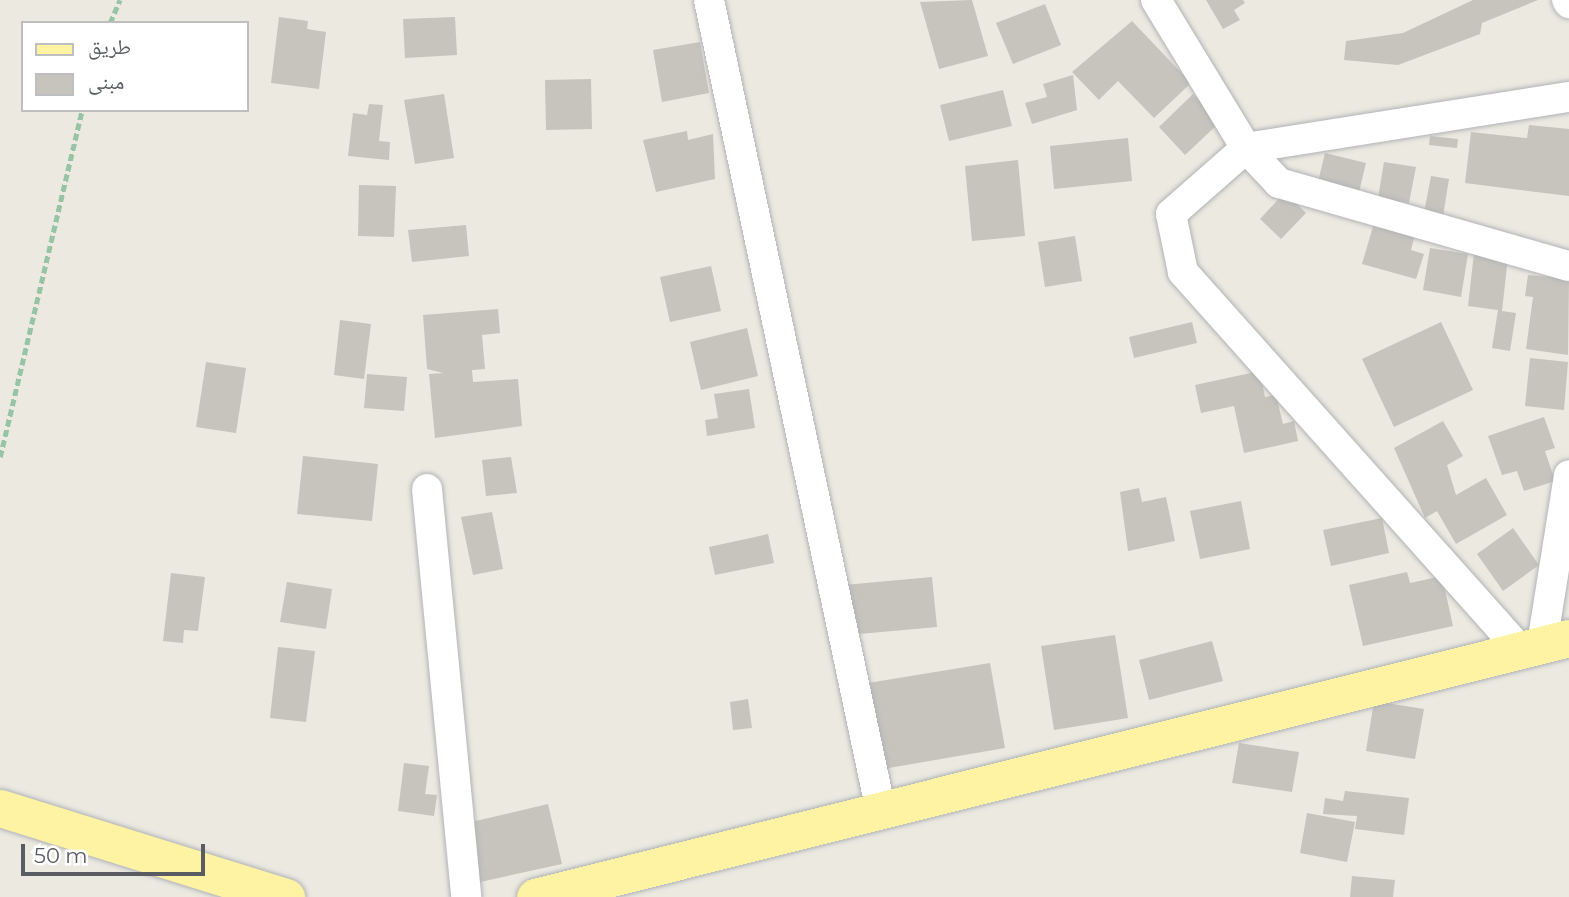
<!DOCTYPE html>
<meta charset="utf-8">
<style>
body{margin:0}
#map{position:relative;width:1569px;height:897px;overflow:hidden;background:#ebe9e0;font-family:Montserrat,"Noto Naskh Arabic",sans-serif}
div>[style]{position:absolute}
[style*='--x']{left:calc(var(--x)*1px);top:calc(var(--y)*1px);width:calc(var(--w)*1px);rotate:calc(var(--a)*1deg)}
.building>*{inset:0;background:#c6c4bd}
.path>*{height:4.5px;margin-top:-2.25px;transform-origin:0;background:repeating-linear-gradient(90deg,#96c4a5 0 7px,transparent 0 10.5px)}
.roads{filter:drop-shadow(0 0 2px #b1b3b7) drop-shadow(0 0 2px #b1b3b7)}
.minor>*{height:30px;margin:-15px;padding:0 15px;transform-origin:15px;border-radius:15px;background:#fff}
.major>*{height:37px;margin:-18.5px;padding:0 18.5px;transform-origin:18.5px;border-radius:18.5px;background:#fdf3a3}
span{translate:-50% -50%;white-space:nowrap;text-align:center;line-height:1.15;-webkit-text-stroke:5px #fff;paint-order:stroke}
.legend{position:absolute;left:21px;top:21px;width:228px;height:91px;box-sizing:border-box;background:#fff;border:2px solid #bdbec0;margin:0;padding:9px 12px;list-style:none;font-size:21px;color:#595c61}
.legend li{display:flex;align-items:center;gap:14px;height:35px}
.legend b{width:35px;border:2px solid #bdbec0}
.scale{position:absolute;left:21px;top:844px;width:184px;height:32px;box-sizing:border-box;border:4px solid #595c61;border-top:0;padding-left:9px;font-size:21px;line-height:24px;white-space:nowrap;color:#595c61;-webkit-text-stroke:5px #fff;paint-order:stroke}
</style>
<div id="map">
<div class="building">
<div style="clip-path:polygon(972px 0,988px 56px,939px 69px,920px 2px)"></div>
<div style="clip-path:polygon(1206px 0,1243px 0,1245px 3px,1234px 10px,1240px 20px,1223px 29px)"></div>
<div style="clip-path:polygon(1473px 0,1538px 0,1482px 23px,1480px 34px,1398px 65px,1344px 60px,1346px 41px,1403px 33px)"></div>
<div style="clip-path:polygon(1045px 4px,1061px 45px,1013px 64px,996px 23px)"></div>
<div style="clip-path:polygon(279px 17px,308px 21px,307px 29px,326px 32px,319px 89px,271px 83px)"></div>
<div style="clip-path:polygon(455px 17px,457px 55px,405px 58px,403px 19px)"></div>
<div style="clip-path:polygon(1132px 21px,1191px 83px,1154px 118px,1118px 81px,1099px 100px,1072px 72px)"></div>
<div style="clip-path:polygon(700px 42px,709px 93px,662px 102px,653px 50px)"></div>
<div style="clip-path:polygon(1073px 75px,1077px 110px,1032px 124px,1025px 103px,1047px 97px,1043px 84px)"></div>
<div style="clip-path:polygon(591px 79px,592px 129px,546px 130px,545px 80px)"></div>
<div style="clip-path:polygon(1003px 90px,1012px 126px,949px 141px,940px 105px)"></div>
<div style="clip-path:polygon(444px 94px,454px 158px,415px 164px,404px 100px)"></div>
<div style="clip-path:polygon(1193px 94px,1220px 122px,1185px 155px,1159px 127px)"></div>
<div style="clip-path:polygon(369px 104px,383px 105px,379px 141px,390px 142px,389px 160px,348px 156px,353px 113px,367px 115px)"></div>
<div style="clip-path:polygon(1529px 125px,1569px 129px,1569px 196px,1465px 183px,1471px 132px,1527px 138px)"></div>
<div style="clip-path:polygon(687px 131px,688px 140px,713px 134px,715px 179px,656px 192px,643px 140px)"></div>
<div style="clip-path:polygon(1430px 136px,1458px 139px,1457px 148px,1429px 145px)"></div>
<div style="clip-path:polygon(1128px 138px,1132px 181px,1054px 189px,1050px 146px)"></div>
<div style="clip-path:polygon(1325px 153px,1366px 163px,1358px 196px,1317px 186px)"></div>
<div style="clip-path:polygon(1018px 160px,1025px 236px,972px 241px,965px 166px)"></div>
<div style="clip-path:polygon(1384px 162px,1416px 167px,1409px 203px,1378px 198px)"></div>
<div style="clip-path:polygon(1431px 176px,1449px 179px,1443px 216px,1424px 213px)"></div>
<div style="clip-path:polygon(359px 185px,396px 186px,394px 237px,358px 236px)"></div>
<div style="clip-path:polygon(1285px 192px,1306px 213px,1281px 239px,1260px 219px)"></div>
<div style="clip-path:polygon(1374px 223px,1415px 234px,1411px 250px,1424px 254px,1416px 279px,1362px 264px)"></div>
<div style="clip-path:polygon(466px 225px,469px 256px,412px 262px,408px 230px)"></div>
<div style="clip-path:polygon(1075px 236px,1082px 281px,1045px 287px,1038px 242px)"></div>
<div style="clip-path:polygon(1430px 248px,1468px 254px,1461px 297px,1423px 290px)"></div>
<div style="clip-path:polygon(1474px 253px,1508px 257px,1502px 311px,1516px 313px,1510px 351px,1492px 348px,1498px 310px,1468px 306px)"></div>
<div style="clip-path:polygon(711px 266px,721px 311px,670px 322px,660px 277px)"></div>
<div style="clip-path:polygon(1528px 275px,1569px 279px,1568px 355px,1526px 349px,1533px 297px,1525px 296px)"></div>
<div style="clip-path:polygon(498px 309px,500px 333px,482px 335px,485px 369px,472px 370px,473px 382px,518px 379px,522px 426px,435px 438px,429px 374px,443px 373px,427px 369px,423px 315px)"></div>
<div style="clip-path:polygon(340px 320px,371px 324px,364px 379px,334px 375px)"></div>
<div style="clip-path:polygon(1192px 322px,1197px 343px,1134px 358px,1129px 337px)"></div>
<div style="clip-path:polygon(1441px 322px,1473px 390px,1394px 427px,1362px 359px)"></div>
<div style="clip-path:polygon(747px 328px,758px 376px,701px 390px,690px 342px)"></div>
<div style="clip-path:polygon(1530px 358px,1568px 362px,1564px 410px,1525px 406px)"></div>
<div style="clip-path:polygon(206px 362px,246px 368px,236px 433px,196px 427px)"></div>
<div style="clip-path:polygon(1260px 371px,1265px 397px,1276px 395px,1283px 424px,1294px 421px,1298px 441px,1244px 453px,1234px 406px,1201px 413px,1195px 385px)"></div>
<div style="clip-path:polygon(367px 374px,407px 377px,404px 411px,364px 408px)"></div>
<div style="clip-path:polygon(749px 389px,755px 428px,707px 436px,705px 420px,718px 418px,714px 394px)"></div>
<div style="clip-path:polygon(1544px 417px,1555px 448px,1545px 451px,1555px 481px,1524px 491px,1517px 471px,1502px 475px,1488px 436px)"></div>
<div style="clip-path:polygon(1443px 421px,1463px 456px,1447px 465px,1456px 495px,1486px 478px,1507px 515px,1456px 544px,1437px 511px,1425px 518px,1394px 448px)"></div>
<div style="clip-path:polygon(303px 456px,378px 464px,372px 521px,297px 514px)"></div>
<div style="clip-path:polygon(511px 457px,517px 493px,486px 496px,482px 460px)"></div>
<div style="clip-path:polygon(1139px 488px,1142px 502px,1166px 497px,1175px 541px,1128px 551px,1120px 492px)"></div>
<div style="clip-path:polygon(1241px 501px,1250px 549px,1200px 559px,1190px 511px)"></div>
<div style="clip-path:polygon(492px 512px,503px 569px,473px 575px,461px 517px)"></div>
<div style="clip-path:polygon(1382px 518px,1389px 553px,1331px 566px,1323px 530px)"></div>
<div style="clip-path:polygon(1513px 528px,1539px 565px,1503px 591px,1477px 554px)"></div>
<div style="clip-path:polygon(768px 534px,774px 563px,715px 575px,709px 547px)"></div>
<div style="clip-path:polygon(1407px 572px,1410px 583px,1442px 576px,1453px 626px,1363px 646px,1349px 585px)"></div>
<div style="clip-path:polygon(171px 573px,205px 577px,198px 631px,184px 630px,183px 643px,163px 641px)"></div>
<div style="clip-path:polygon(932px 577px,937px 627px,848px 635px,844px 585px)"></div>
<div style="clip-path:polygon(287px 582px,332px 589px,326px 629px,280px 622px)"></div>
<div style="clip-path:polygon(1115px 635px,1128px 718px,1054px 730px,1041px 646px)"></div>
<div style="clip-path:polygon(1212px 641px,1223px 681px,1149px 700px,1139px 660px)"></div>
<div style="clip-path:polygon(278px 647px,315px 651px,306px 722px,270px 718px)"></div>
<div style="clip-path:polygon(990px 663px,1005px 748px,877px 770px,862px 684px)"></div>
<div style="clip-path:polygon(748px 699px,752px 728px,733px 730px,730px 702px)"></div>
<div style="clip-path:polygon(1374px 701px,1424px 709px,1415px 759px,1366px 751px)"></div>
<div style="clip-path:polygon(1239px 743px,1299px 752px,1292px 792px,1232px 783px)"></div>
<div style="clip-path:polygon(404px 763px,429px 766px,425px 794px,437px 795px,434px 816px,398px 811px)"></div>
<div style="clip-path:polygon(1345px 791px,1409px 798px,1404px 835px,1355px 829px,1357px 816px,1323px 814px,1325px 798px,1343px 801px)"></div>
<div style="clip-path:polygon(548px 804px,562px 864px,480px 882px,467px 823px)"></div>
<div style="clip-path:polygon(1307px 813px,1355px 822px,1347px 862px,1300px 853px)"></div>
<div style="clip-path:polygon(1352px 876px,1395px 880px,1393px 897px,1350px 897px)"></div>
</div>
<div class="path">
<div style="--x:110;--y:23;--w:25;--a:-67"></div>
<div style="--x:0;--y:457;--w:357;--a:-76.7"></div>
</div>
<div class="roads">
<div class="minor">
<div style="--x:709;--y:0;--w:829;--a:78.03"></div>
<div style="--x:1156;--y:0;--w:173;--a:58.7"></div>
<div style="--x:1246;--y:148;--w:48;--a:46.7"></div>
<div style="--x:1279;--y:183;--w:302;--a:16"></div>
<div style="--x:1567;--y:0;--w:4;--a:56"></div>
<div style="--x:427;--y:489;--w:410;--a:84.5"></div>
<div style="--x:1542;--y:644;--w:171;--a:-80.9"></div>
<div style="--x:1523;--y:653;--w:511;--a:-131.75"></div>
<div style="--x:1183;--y:272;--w:59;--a:-101.7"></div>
<div style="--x:1171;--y:214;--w:100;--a:-41.3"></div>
<div style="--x:1246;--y:148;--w:327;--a:-9"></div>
</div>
<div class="major">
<div style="--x:0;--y:808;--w:300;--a:17.3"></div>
<div style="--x:535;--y:897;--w:1066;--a:-14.06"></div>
</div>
</div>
<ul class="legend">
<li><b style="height:9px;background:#fdf3a3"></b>طريق</li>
<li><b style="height:19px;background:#c6c4bd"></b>مبنى</li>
</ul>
<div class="scale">50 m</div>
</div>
